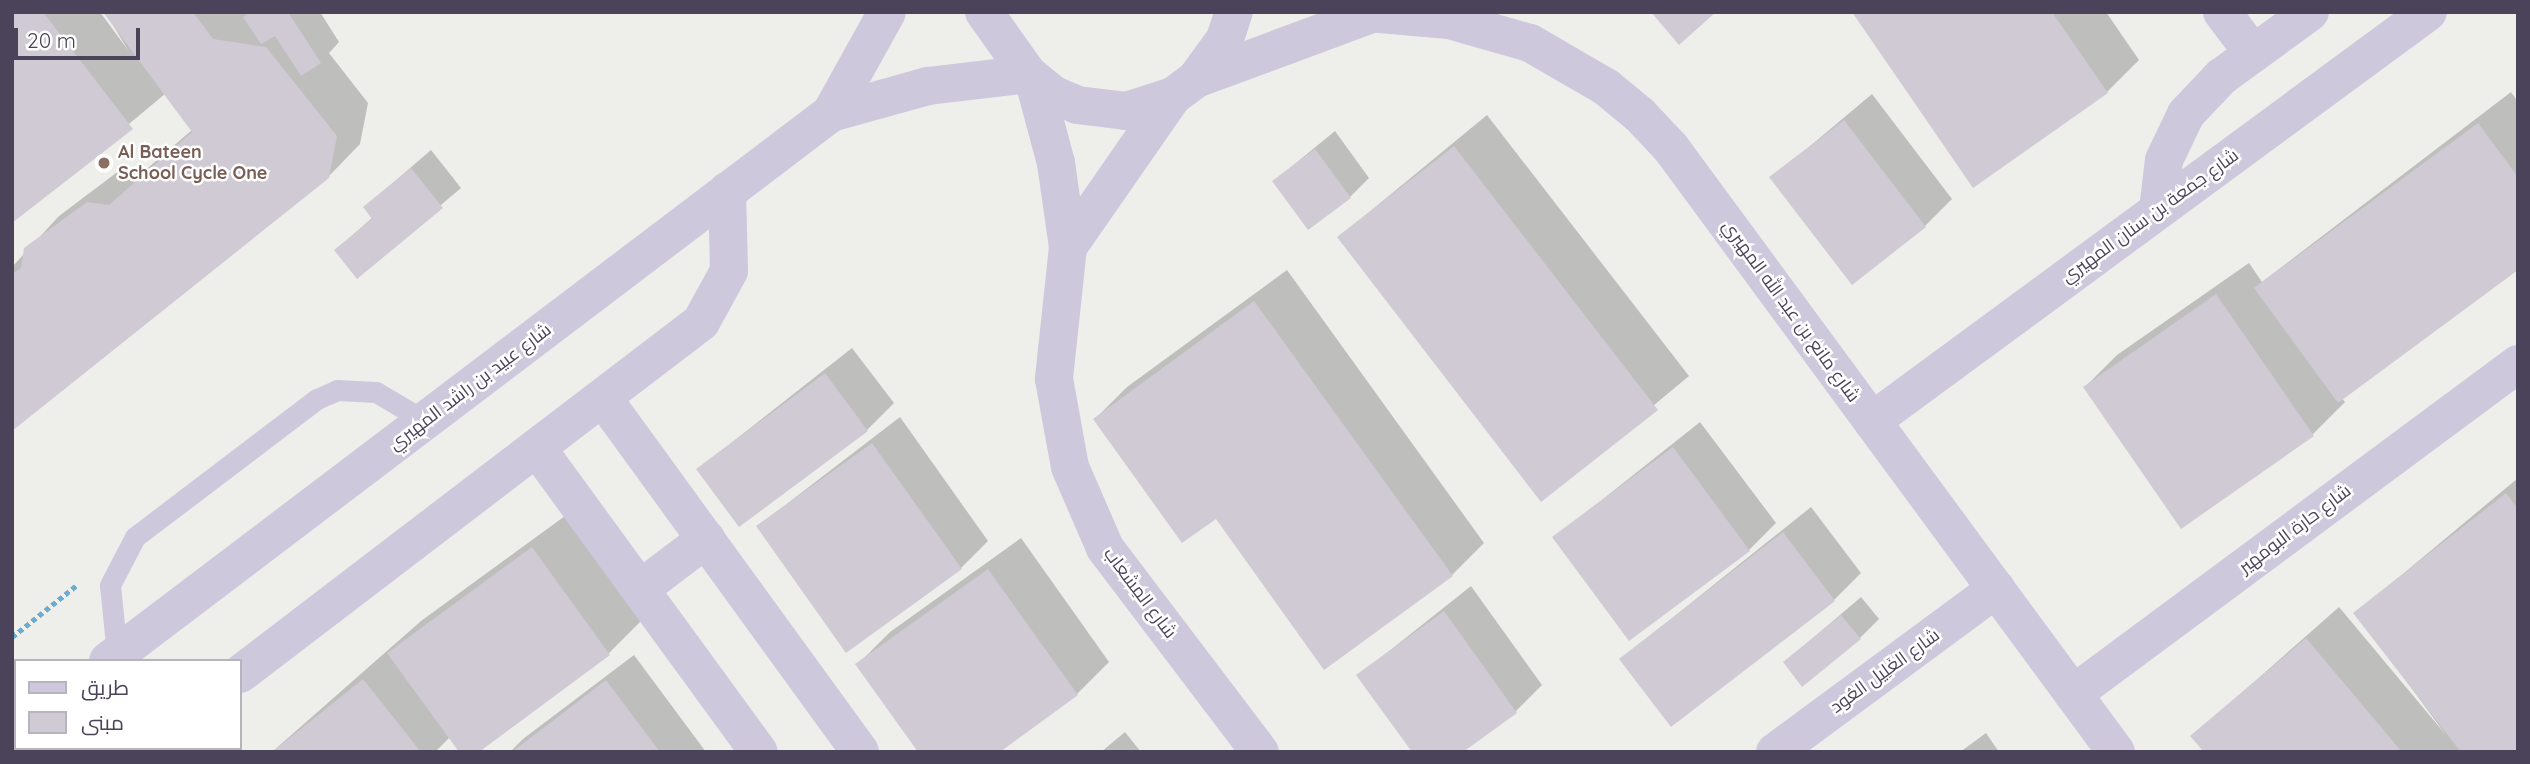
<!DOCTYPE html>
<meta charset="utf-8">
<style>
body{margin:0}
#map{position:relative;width:2530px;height:764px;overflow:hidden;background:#eeeeeb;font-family:Quicksand,Cairo,sans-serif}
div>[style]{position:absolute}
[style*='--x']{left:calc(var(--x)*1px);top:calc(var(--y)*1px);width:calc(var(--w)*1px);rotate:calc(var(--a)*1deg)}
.shadow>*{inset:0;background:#0003}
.building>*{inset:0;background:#cfcad4}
.path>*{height:4.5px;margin-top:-2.25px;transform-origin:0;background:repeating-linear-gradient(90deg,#6aadd1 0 5px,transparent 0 8.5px)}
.service>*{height:21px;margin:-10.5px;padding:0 10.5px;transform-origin:10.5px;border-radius:10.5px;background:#cec8dd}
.minor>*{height:38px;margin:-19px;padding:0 19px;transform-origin:19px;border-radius:19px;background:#cec8dd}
.dots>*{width:19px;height:19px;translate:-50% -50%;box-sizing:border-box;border:4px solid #fff;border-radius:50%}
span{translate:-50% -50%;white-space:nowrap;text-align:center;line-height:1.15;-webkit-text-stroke:5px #fff;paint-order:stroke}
.education-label{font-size:18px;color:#785e54;font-weight:700}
.left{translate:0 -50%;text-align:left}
.street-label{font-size:18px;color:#4a435a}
.frame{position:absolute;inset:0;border:14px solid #4a435a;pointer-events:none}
.legend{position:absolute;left:14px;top:659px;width:228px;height:91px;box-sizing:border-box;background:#fff;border:2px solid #b7b4bd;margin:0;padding:9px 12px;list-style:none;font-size:21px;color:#4a435a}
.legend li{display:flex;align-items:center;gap:14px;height:35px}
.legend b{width:35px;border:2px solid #b7b4bd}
.scale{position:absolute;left:14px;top:28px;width:126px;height:32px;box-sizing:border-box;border:4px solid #4a435a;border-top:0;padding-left:9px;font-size:21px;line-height:24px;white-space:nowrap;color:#4a435a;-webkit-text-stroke:5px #fff;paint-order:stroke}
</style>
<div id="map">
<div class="shadow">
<div style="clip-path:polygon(12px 12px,100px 12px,128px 50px,105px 12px,320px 12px,339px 42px,329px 53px,368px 103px,360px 144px,328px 177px,12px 429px,12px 267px,59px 216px,120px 170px,142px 173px,192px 130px,165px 94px,12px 221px)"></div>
<div style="clip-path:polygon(1854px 12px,2106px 12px,2139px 60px,2107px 92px)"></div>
<div style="clip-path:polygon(2511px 92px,2518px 102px,2518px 268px,2342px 398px,2345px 402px,2313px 434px,2182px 526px,2085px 387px,2117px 355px,2249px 263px,2262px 282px)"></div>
<div style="clip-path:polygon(1872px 94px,1952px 199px,1925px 226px,1772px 178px)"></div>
<div style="clip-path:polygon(1487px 115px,1689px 376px,1541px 499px,1339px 237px)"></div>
<div style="clip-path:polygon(1335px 131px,1369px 178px,1350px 197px,1274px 181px)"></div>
<div style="clip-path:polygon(431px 150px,461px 188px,357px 276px,336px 250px,373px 217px,365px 207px)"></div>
<div style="clip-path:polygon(1287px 270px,1484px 543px,1452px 575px,1216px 517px,1095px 419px,1127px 387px)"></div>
<div style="clip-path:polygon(852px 348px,894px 403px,867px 430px,698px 469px)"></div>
<div style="clip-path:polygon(900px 417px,988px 541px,961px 568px,758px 526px)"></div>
<div style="clip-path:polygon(1700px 422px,1776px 523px,1749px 550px,1554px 538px)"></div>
<div style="clip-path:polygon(2518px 478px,2518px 752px,2206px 752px,2193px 736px,2339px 607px,2446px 735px,2356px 613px)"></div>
<div style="clip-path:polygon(1811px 507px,1861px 573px,1834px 600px,1621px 659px)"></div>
<div style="clip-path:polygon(565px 516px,641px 621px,609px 653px,476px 752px,450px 737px,435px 752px,272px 752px,421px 621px)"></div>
<div style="clip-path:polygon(1021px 538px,1109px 662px,1077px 694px,997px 752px,858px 664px,890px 632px)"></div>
<div style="clip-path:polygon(1471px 586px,1542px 685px,1515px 712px,1359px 675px)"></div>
<div style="clip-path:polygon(1861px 597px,1879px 619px,1860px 638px,1785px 662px)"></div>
<div style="clip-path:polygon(634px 655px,706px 752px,510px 752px,523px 739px)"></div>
<div style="clip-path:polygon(1125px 732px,1141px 752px,1101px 752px)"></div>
<div style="clip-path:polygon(1986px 733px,1999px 752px,1960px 752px)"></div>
</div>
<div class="building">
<div style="clip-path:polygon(12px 12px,43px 12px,133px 129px,12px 223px)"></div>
<div style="clip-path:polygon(103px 12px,193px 12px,213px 39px,266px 47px,337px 136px,329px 178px,12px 431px,12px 274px,21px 268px,24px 248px,87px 202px,109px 205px,192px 132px)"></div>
<div style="clip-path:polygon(250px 12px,288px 12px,321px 63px,301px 76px,275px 36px,261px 44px,243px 17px)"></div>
<div style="clip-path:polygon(1651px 12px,1716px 12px,1679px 45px)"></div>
<div style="clip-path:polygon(1852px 12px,2052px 12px,2108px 93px,1973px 188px)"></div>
<div style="clip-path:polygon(1844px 120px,1926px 227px,1852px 285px,1769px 177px)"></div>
<div style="clip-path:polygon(2478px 123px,2518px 177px,2518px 270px,2338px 403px,2254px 288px)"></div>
<div style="clip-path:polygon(1454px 146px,1658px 410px,1541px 502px,1337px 237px)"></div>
<div style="clip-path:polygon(1315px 149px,1351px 198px,1308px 230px,1272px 181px)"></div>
<div style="clip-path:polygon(411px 168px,443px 208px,357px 279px,334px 250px,372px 219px,363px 207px)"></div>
<div style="clip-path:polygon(2216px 294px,2314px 436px,2181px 529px,2083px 387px)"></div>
<div style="clip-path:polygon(1254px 301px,1453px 576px,1324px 670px,1216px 519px,1182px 543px,1093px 419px)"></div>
<div style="clip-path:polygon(825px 373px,868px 431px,739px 527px,696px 469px)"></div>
<div style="clip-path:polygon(872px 443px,962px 569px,846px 653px,756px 526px)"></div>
<div style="clip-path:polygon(1673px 447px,1750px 551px,1629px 641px,1552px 537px)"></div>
<div style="clip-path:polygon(2506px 493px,2518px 509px,2518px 752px,2461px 752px,2353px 613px)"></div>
<div style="clip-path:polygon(1783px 532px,1835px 601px,1671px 727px,1619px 659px)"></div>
<div style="clip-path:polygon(532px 547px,610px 655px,479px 752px,459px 752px,387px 653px)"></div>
<div style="clip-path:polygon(988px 569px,1078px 695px,1000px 752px,918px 752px,855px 664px)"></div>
<div style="clip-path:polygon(1444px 611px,1517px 713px,1463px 752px,1412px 752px,1356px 675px)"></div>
<div style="clip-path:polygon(1841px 615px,1861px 639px,1802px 687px,1783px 662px)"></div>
<div style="clip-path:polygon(2306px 638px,2402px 752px,2204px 752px,2190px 736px)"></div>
<div style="clip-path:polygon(363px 679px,421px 752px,272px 752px)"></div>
<div style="clip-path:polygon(606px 680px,660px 752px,512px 752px)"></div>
</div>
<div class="path">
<div style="--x:12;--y:637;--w:83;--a:-38.7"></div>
</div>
<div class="service">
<div style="--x:117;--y:654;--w:69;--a:-95.8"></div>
<div style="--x:110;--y:585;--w:54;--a:-62.5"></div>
<div style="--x:135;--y:537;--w:228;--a:-37.2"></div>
<div style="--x:317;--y:399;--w:22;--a:-24"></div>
<div style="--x:337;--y:390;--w:39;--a:3"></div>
<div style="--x:376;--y:392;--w:57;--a:30.6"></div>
</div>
<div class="minor">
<div style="--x:984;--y:12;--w:76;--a:54.6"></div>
<div style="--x:1028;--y:74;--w:33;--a:39"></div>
<div style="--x:1054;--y:95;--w:25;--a:23"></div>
<div style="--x:1077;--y:105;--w:49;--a:7"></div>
<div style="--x:1126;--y:111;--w:49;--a:-17.7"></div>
<div style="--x:1173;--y:96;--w:29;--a:-36"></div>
<div style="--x:1196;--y:79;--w:49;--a:-54.1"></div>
<div style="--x:1225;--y:39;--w:28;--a:-72"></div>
<div style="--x:1357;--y:12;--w:92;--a:5"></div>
<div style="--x:1449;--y:20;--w:84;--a:15.9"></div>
<div style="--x:1530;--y:43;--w:88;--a:30.1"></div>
<div style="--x:1606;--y:87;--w:44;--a:39.5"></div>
<div style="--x:1640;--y:115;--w:45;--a:46.8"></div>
<div style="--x:1671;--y:148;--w:750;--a:53.62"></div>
<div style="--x:2222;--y:12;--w:51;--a:52.9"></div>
<div style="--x:1196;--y:79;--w:181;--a:-20.3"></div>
<div style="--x:1034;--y:81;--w:85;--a:75"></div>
<div style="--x:1056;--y:163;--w:85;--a:81.9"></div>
<div style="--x:1068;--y:247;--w:133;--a:96.1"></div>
<div style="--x:1054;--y:379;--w:89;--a:79.7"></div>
<div style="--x:1070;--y:467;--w:88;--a:66.6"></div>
<div style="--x:1105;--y:548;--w:256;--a:52.8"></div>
<div style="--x:831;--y:113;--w:101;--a:-15.6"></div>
<div style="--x:928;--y:86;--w:101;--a:-6.8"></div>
<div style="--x:2158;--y:210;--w:50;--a:-83.2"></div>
<div style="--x:2164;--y:160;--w:51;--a:-64.4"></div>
<div style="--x:2186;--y:114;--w:51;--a:-46.6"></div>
<div style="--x:2221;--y:77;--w:110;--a:-36.1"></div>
<div style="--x:1068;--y:247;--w:184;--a:-55.2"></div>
<div style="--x:603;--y:398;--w:437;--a:54"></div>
<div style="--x:1872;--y:421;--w:690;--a:-36.34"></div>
<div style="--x:537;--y:448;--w:376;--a:53.9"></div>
<div style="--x:640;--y:589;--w:83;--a:-37.1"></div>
<div style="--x:108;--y:661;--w:907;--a:-37.16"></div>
<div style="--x:831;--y:113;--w:115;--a:-61"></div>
<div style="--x:240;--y:674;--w:580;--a:-37.36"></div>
<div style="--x:701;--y:322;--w:58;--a:-61.2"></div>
<div style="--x:729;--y:271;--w:80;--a:-91.4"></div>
<div style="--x:2073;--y:694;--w:554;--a:-36.56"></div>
<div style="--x:12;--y:734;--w:5;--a:-37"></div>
<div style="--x:138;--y:752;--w:6;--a:-45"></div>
<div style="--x:1775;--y:752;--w:275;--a:-36.4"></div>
</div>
<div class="dots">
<div style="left:104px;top:163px;background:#8d6e63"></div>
</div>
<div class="education-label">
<span class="left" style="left:118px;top:163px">Al Bateen<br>School Cycle One</span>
</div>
<div class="street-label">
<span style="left:2150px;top:216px;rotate:-36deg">شارع جمعة بن سنان المهيري</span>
<span style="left:1791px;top:311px;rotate:54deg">شارع مانع بن عبد الله المهيري</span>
<span style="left:470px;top:387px;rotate:-37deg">شارع عبيد بن راشد المهيري</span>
<span style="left:2295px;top:529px;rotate:-37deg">شارع حارة البومهير</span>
<span style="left:1140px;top:593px;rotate:53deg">شارع المِشعاب</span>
<span style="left:1885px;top:671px;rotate:-36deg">شارع الغَلِيل العُود</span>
</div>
<div class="frame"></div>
<ul class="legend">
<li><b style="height:9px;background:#cec8dd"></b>طريق</li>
<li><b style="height:19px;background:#cfcad4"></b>مبنى</li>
</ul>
<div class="scale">20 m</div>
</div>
